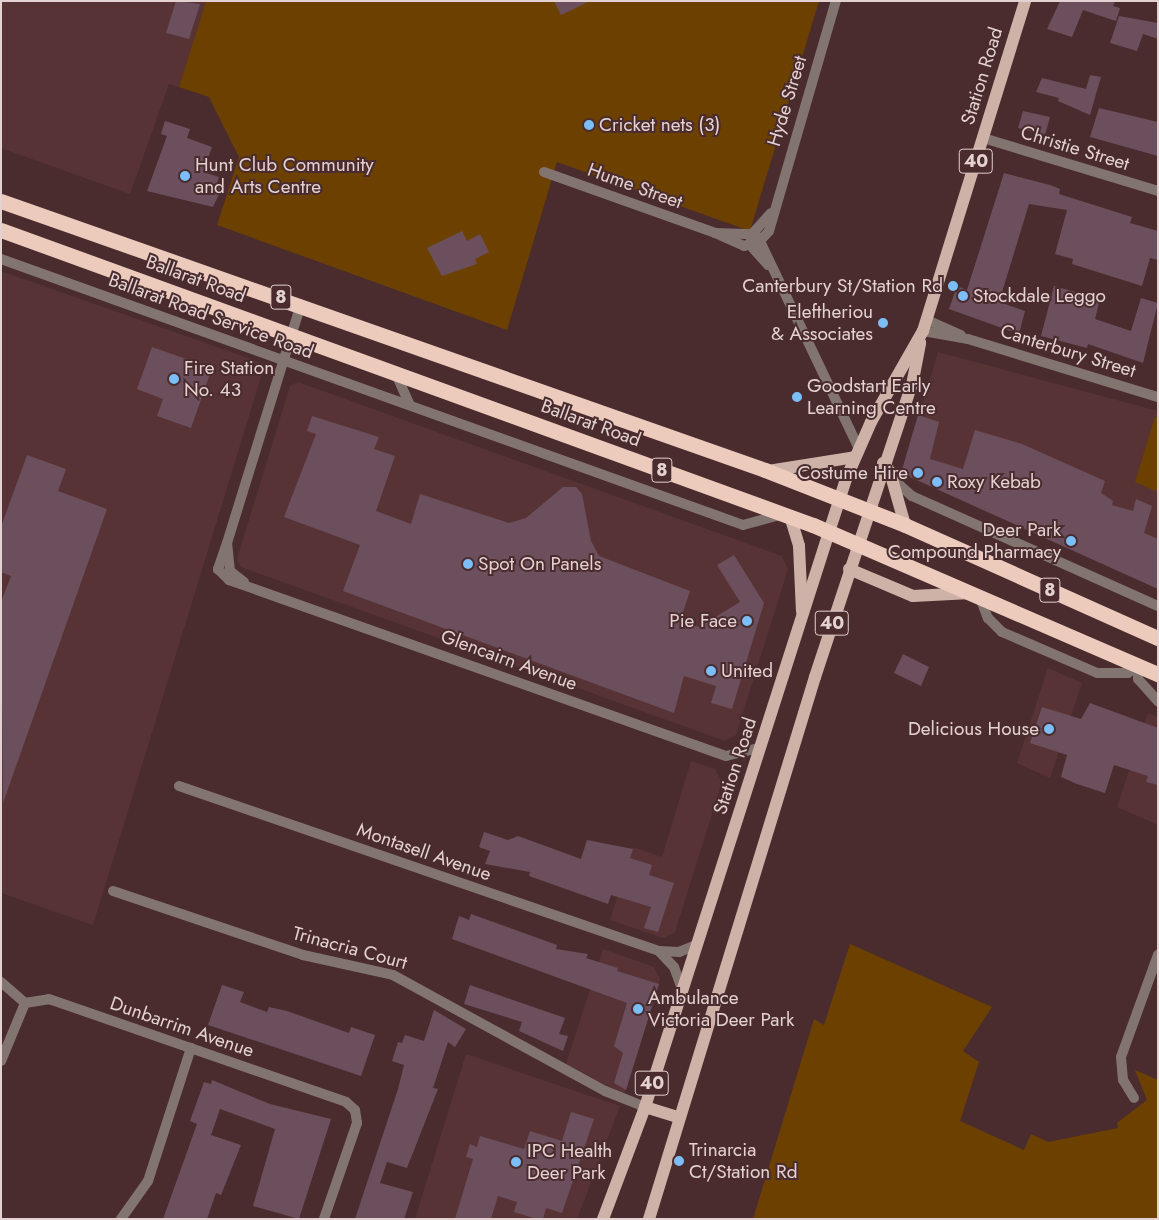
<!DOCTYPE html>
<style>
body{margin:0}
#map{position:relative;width:1159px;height:1220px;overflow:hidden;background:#4a2c2e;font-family:Jost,sans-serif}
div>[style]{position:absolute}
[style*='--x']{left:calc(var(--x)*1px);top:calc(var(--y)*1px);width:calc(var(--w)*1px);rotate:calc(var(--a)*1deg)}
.built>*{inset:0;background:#583335}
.green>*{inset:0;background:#6c4100}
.building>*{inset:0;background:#6c4f5c}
.street>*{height:10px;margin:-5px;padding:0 5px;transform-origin:5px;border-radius:5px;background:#82746f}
.primary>*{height:12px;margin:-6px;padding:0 6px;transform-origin:6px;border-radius:6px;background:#ceb2a7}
.highway>*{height:15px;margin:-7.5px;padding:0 7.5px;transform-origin:7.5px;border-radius:7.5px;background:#eccabc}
.dots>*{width:14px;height:14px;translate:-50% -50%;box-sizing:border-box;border:2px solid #4a2c2e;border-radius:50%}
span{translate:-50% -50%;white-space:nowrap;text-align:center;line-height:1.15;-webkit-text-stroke:4px #4a2c2e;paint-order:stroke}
.shield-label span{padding:1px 4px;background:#4a2c2e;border:1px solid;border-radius:4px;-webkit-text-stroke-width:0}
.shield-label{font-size:18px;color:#e4d1d1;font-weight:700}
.street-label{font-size:19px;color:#e4d1d1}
.poi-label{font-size:19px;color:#e4d1d1}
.left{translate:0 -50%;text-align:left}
.right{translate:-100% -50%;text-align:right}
.frame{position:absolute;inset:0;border:2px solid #e4d1d1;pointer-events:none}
</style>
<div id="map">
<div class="built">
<div style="clip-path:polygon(1px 1px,206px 1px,179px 87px,169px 84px,130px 194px,1px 148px)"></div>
<div style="clip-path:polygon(1px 271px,265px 364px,93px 925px,1px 893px)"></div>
<div style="clip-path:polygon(938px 352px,1158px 411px,1158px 589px,902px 473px)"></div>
<div style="clip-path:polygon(298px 382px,782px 556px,788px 569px,736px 735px,725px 741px,241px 567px,237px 559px,290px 386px)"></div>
<div style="clip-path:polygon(1048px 668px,1082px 683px,1050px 778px,1017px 763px)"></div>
<div style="clip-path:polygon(1148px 713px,1158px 717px,1158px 825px,1117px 807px)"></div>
<div style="clip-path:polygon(691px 761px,715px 769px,722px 782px,675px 932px,663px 938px,610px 920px,633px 847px,662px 857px)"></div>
<div style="clip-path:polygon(603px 949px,654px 967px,660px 979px,624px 1095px,566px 1064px)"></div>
<div style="clip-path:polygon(466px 1054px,620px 1106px,577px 1219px,415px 1219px)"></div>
</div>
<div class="green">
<div style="clip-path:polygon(206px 1px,819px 1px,750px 231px,557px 162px,507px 330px,217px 225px,239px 157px,209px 97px,179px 87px)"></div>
<div style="clip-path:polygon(1155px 417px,1158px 418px,1158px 492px,1135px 482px)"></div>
<div style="clip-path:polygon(850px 944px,992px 1007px,963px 1051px,979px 1062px,960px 1121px,1024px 1150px,1031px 1134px,1048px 1142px,1118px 1128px,1117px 1123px,1147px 1100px,1135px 1070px,1158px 1080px,1158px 1219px,753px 1219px,814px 1019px,824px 1025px)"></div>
</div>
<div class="building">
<div style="clip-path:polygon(176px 1px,200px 4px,189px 39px,166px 33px)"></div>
<div style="clip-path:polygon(554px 1px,590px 1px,561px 15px)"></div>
<div style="clip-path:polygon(1060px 1px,1115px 1px,1113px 6px,1120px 8px,1116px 21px,1083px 10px,1072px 37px,1047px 29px)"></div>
<div style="clip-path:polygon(1119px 16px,1158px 23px,1158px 39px,1143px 34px,1137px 51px,1110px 43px)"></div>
<div style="clip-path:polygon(1090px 75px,1101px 77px,1090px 115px,1058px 101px,1059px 98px,1036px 92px,1042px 78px,1086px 89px)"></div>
<div style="clip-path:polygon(1099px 108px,1158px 122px,1158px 156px,1090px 137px)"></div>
<div style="clip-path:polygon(1023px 111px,1050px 117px,1045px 135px,1018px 128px)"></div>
<div style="clip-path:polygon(165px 121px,190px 129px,187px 138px,212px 147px,203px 172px,219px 177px,216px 186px,222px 188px,213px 207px,147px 191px,167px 136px,161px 134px)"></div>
<div style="clip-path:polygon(1004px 173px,1050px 185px,1060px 189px,1059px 194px,1132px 217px,1130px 223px,1158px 231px,1158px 260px,1150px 258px,1142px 286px,1072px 264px,1073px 259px,1055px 254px,1067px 210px,1029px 204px,999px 302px,1025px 311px,1019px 334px,949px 309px,957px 286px,967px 290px)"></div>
<div style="clip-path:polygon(462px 231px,467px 241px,480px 234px,489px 252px,475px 259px,477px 264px,442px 276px,427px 248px)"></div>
<div style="clip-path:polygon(1054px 286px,1100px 299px,1095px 319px,1131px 331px,1141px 298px,1158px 303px,1143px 363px,1088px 344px,1087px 348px,1041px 336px)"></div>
<div style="clip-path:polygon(152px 347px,212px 368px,191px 428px,157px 416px,163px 399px,137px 389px)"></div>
<div style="clip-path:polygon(918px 415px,939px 422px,930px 459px,963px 469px,975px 430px,1022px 444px,1105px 481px,1101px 493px,1113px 501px,1112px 505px,1133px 511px,1136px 499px,1152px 506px,1144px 533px,1158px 539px,1158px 589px,901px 473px)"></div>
<div style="clip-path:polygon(312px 416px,379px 437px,374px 449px,395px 456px,376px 511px,411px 524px,420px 494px,509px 523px,526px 518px,563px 487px,576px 487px,582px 494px,591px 541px,599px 556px,690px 591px,680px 621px,699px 627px,740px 602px,717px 565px,734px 555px,764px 603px,732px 709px,711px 703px,716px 686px,684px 676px,674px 713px,343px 591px,360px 545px,284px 517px,316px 434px,307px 431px)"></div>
<div style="clip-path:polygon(27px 455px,66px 469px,58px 491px,107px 509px,3px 803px,1px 602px,11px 576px,1px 572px,1px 527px)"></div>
<div style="clip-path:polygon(903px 654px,929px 667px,921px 686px,894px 673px)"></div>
<div style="clip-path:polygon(1090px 703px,1158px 728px,1158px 785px,1146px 782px,1148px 776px,1114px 765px,1105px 793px,1077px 784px,1061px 777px,1067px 755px,1030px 743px,1042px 707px,1081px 719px)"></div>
<div style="clip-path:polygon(484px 832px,508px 840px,518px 836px,581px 859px,587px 840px,633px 849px,630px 858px,652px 865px,649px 875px,674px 883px,658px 932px,644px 928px,651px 907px,611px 895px,608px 904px,529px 876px,530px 872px,485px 864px,490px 851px,479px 847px)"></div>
<div style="clip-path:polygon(471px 914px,557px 945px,556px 949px,588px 954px,586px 958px,618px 968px,617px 971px,659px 984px,626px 1090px,614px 1083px,623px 1053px,614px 1046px,627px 1003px,452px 939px,459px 916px,469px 920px)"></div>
<div style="clip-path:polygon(222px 985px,244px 992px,240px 1002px,267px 1012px,269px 1007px,287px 1011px,349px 1033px,351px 1027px,375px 1035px,361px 1076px,208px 1025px)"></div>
<div style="clip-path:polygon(470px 985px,565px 1018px,559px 1034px,568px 1036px,563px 1051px,519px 1031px,522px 1022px,464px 1004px)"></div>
<div style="clip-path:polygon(434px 1010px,466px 1029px,455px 1047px,448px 1042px,433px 1088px,438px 1089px,407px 1168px,387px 1162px,380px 1183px,413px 1192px,404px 1219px,355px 1219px,398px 1089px,404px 1065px,392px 1061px,398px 1042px,402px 1043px,405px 1035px,424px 1041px)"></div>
<div style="clip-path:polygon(212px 1080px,270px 1104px,331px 1119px,299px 1219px,253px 1206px,275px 1129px,220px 1109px,211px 1135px,241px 1145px,221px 1195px,216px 1193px,207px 1219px,163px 1219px,197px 1124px,190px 1121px,204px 1082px,211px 1084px)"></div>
<div style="clip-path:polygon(571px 1112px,594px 1119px,562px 1213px,546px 1208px,543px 1219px,537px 1219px,514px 1212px,517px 1202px,498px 1196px,491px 1219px,455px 1219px,473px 1159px,466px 1157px,470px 1144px,477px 1147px,480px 1136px,524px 1149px,530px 1131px,562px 1141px)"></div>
</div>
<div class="street">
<div style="--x:983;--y:138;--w:183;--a:16.8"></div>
<div style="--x:544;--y:172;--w:182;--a:19.6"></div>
<div style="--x:715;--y:233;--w:37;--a:2"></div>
<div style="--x:752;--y:234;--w:28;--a:-48"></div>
<div style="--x:715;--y:233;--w:32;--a:24"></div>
<div style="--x:744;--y:246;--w:17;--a:-17"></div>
<div style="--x:760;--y:241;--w:13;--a:-48"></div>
<div style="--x:769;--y:231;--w:240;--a:-73.8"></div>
<div style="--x:758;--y:237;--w:235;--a:64.5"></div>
<div style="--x:751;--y:240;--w:5;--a:101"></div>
<div style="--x:750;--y:245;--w:27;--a:48"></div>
<div style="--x:1;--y:259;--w:788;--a:19.72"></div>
<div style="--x:743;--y:525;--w:41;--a:-15.4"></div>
<div style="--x:927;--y:320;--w:37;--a:24"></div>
<div style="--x:923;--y:331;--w:46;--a:10.1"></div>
<div style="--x:968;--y:339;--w:199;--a:17"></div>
<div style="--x:396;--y:374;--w:34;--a:66"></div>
<div style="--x:894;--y:480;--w:24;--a:42"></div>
<div style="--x:912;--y:496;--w:269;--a:24.1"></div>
<div style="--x:227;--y:543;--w:28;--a:109"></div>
<div style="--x:218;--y:569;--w:16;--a:45"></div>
<div style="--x:229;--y:580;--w:527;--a:19.5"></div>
<div style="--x:726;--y:756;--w:36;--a:-14"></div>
<div style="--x:244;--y:582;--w:18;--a:-142"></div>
<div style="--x:230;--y:571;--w:28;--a:-96"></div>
<div style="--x:227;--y:543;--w:250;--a:-72.8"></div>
<div style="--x:979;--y:595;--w:25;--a:69"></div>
<div style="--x:988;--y:618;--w:20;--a:45"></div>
<div style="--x:1002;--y:632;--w:103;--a:23.3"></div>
<div style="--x:1097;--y:673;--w:31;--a:0"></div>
<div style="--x:1128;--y:673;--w:12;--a:-35"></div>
<div style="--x:1138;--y:666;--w:13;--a:90"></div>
<div style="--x:1138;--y:679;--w:30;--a:48"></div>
<div style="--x:179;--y:786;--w:508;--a:18.97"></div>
<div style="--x:659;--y:951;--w:20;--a:3"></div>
<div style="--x:679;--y:952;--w:18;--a:-22"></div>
<div style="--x:113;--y:891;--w:200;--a:18.6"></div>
<div style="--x:303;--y:955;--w:92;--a:12.5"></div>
<div style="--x:393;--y:975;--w:242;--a:28.7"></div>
<div style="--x:605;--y:1091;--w:43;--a:21.8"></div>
<div style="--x:659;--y:951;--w:22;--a:47"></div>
<div style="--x:674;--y:967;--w:23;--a:70"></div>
<div style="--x:1;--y:982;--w:32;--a:41"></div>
<div style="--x:25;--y:1003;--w:24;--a:-9"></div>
<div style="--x:49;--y:999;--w:314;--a:19.1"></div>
<div style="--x:346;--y:1102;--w:12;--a:42"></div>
<div style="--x:355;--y:1110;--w:13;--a:81"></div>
<div style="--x:357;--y:1123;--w:102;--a:109"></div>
<div style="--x:1;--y:1061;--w:63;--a:-67.5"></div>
<div style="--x:1134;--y:1098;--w:21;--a:-121"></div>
<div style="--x:1123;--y:1080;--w:23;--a:-95"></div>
<div style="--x:1121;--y:1057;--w:109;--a:-70.1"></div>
<div style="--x:121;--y:1219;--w:47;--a:-54.6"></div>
<div style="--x:148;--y:1181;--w:140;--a:-72.1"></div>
</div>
<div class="primary">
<div style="--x:883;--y:463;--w:11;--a:52"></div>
<div style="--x:890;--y:472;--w:55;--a:74.2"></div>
<div style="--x:768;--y:471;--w:88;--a:-9.1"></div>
<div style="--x:790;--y:516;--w:31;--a:73"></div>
<div style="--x:799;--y:546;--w:65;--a:87.4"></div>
<div style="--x:849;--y:569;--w:69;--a:22.9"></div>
<div style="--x:913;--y:596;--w:58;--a:-3"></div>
<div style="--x:645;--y:1107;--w:34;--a:17"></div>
<div style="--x:603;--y:1219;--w:120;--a:-69.4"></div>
<div style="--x:645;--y:1107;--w:659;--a:-72.25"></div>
<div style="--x:846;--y:479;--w:62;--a:-66.3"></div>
<div style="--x:871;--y:422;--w:105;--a:-60.3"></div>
<div style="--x:923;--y:331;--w:345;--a:-72.8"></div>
<div style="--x:649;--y:1219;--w:567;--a:-72.97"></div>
<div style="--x:815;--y:677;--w:313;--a:-71.7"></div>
<div style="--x:913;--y:380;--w:38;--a:-79"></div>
</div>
<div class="highway">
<div style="--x:1;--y:201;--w:810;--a:19.4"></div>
<div style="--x:765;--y:470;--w:150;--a:21.4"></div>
<div style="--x:905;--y:525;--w:277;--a:24.1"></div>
<div style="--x:1;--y:230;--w:864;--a:19.97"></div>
<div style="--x:813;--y:525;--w:376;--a:23.4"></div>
</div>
<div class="dots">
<div style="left:589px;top:125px;background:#7bbef8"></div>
<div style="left:185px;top:176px;background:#7bbef8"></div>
<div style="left:953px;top:286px;background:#7bbef8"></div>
<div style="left:963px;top:296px;background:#7bbef8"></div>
<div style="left:883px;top:323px;background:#7bbef8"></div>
<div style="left:174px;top:379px;background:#7bbef8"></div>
<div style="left:797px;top:397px;background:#7bbef8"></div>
<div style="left:918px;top:473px;background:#7bbef8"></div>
<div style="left:937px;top:482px;background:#7bbef8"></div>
<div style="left:1071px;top:541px;background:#7bbef8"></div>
<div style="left:468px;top:564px;background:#7bbef8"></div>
<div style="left:747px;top:621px;background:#7bbef8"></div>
<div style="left:711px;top:671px;background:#7bbef8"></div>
<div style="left:1049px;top:729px;background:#7bbef8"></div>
<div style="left:638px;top:1009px;background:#7bbef8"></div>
<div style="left:679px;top:1161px;background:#7bbef8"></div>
<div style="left:516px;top:1162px;background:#7bbef8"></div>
</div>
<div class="shield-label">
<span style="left:976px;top:161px">40</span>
<span style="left:281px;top:297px">8</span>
<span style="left:662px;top:470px">8</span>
<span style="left:1050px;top:590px">8</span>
<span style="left:832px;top:623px">40</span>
<span style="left:652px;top:1083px">40</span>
</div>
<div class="street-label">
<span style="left:982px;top:76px;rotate:-73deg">Station Road</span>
<span style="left:787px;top:101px;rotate:-73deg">Hyde Street</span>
<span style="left:1075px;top:148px;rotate:17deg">Christie Street</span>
<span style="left:635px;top:186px;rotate:20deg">Hume Street</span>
<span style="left:196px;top:279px;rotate:20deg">Ballarat Road</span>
<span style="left:211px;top:316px;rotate:20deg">Ballarat Road Service Road</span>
<span style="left:1068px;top:351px;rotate:17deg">Canterbury Street</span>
<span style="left:591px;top:423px;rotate:20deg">Ballarat Road</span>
<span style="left:509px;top:660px;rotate:20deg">Glencairn Avenue</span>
<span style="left:735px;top:766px;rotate:-72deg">Station Road</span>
<span style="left:424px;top:852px;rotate:19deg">Montasell Avenue</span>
<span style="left:350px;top:948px;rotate:15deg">Trinacria Court</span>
<span style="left:182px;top:1027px;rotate:19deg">Dunbarrim Avenue</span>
</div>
<div class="poi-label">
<span class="left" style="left:599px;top:125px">Cricket nets (3)</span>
<span class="left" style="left:195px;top:176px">Hunt Club Community<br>and Arts Centre</span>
<span class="right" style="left:943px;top:286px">Canterbury St/Station Rd</span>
<span class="left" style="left:973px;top:296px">Stockdale Leggo</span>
<span class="right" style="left:873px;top:323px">Eleftheriou<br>&amp; Associates</span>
<span class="left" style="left:184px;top:379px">Fire Station<br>No. 43</span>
<span class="left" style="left:807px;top:397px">Goodstart Early<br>Learning Centre</span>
<span class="right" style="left:908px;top:473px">Costume Hire</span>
<span class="left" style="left:947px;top:482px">Roxy Kebab</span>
<span class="right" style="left:1061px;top:541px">Deer Park<br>Compound Pharmacy</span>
<span class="left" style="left:478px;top:564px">Spot On Panels</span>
<span class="right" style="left:737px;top:621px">Pie Face</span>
<span class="left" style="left:721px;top:671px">United</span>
<span class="right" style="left:1039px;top:729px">Delicious House</span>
<span class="left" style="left:648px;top:1009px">Ambulance<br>Victoria Deer Park</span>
<span class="left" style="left:689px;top:1161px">Trinarcia<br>Ct/Station Rd</span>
<span class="left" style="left:527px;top:1162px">IPC Health<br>Deer Park</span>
</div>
<div class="frame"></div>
</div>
